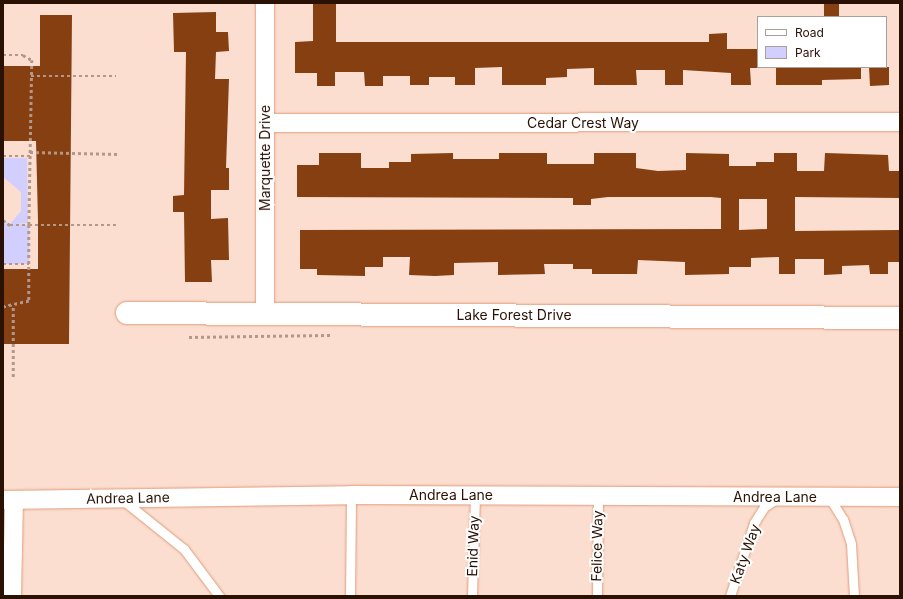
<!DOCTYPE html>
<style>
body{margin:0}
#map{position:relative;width:903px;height:599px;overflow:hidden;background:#fbded0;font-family:Inter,sans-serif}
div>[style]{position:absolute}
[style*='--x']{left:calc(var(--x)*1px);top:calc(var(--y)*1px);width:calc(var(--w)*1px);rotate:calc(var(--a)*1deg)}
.green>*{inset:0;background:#d2cefe}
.building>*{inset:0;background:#853f11}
.path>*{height:2.5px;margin-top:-1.25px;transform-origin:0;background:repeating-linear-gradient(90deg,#b3978a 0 3px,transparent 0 6px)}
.roads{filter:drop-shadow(0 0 1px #e09c79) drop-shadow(0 0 1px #e09c79)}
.service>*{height:9px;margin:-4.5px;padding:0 4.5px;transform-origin:4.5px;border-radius:4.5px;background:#fff}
.minor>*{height:18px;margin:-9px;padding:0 9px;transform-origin:9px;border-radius:9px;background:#fff}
.tertiary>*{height:22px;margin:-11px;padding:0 11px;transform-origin:11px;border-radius:11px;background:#fff}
span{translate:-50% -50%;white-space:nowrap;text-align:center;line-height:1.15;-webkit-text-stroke:4px #fff;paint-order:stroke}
.street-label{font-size:14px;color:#2a1104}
.frame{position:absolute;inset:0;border:4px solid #2a1104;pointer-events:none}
.legend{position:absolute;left:757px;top:16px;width:130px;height:52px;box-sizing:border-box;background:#fff;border:1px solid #aaa09b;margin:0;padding:5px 7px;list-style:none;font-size:12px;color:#2a1104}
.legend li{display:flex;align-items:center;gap:8px;height:20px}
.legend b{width:20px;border:1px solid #aaa09b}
</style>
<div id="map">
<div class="green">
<div style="clip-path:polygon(3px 158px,27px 158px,28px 223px,16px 224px,29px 225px,29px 264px,3px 264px,3px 220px,10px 224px,21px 211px,21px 192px,3px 177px)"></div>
</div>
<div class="building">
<div style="clip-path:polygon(313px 3px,336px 3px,336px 42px,709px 42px,709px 34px,727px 33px,727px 49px,758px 49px,758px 68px,750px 68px,751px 85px,731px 85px,731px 73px,683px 70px,683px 85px,665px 85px,665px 70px,636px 70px,637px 85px,594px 85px,594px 68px,567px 69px,567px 77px,546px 78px,546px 85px,502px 85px,502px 67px,475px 68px,475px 85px,455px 85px,455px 77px,429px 77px,429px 85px,410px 85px,410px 76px,383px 76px,383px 86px,365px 86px,364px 72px,335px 72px,335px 86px,317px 86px,317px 73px,295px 73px,295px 42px,313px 41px)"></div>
<div style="clip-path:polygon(824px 3px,839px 3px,839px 17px,824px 17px)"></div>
<div style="clip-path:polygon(216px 12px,216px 32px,228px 32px,229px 51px,216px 52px,215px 79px,229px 79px,226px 168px,229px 168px,229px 190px,211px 190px,211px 219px,228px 218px,229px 260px,211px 260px,212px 282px,185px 282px,184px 212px,173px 212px,173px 196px,184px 195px,186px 52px,174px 52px,173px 13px)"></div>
<div style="clip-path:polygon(40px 15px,72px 15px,69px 344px,3px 344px,3px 269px,38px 269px,38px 221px,36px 141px,3px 141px,3px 66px,40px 66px)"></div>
<div style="clip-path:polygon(776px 67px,861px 67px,861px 79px,822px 80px,822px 85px,776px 85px)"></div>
<div style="clip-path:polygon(869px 67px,889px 67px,889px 85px,870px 86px)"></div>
<div style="clip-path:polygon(evenodd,319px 153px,361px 153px,361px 168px,389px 168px,389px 162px,411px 162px,411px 154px,453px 153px,453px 159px,499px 159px,499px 153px,547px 153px,547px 164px,594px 164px,594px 153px,636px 153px,636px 168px,658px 171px,686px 170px,686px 153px,729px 154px,729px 166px,756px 166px,756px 162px,774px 162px,774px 153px,797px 153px,797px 171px,824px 171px,825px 153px,888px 155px,889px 171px,900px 171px,900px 198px,795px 197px,795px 231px,900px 230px,900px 262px,888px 262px,888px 274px,870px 274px,869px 265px,842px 266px,842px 274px,824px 275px,824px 259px,795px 259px,795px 274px,779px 274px,779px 257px,751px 258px,751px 267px,729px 267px,729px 274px,685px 275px,685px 262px,638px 260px,637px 274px,592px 274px,592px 269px,573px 269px,573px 264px,544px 264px,545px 274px,498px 275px,498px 262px,454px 263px,454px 275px,435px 276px,409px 275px,410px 257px,383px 257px,383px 267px,365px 267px,365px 276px,317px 275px,317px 269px,300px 269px,300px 230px,721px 229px,721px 198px,711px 197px,608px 197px,591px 199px,591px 205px,573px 205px,573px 198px,297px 197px,297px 165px,319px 165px,319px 153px,739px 199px,767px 199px,767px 229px,739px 230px,739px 199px)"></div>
</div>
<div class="path">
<div style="--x:3;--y:55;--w:20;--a:0"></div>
<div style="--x:23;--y:55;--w:10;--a:29"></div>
<div style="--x:32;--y:60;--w:165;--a:91"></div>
<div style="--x:29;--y:225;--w:90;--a:0"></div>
<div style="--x:31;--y:76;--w:85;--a:0"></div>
<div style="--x:30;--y:152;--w:88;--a:1.3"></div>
<div style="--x:3;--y:156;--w:27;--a:0"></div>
<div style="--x:3;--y:220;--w:9;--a:36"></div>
<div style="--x:10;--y:225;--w:19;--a:0"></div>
<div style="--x:29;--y:225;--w:76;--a:90"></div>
<div style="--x:29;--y:301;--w:27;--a:167"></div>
<div style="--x:3;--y:264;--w:26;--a:0"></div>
<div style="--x:189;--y:337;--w:141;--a:-0.8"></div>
<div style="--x:13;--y:377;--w:70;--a:-90"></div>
</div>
<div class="roads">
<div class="service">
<div style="--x:829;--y:497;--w:26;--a:58"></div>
<div style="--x:843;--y:519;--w:26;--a:72"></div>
<div style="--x:851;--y:544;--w:52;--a:86.7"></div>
<div style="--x:124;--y:501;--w:77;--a:38.7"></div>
<div style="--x:184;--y:549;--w:59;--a:53.3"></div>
<div style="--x:350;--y:596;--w:101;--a:-89.4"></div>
<div style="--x:472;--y:596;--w:101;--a:-88.3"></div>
<div style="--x:597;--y:596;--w:100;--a:-89.4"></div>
<div style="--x:730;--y:596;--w:77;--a:-71.8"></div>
<div style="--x:754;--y:523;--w:19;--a:-58"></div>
<div style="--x:764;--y:507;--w:14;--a:-34"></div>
</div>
<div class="minor">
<div style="--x:265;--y:3;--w:311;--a:90"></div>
<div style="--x:266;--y:123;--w:634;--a:-0.09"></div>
<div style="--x:3;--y:500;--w:348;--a:-0.8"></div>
<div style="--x:351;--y:495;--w:549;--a:0.21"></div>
<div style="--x:12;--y:596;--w:96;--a:-88.8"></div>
</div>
<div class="tertiary">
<div style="--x:127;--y:313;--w:773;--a:0.37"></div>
</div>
</div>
<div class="street-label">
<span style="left:583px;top:123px">Cedar Crest Way</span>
<span style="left:265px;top:158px;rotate:-90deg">Marquette Drive</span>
<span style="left:514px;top:315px">Lake Forest Drive</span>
<span style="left:451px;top:495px">Andrea Lane</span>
<span style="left:775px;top:497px">Andrea Lane</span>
<span style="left:128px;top:498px;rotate:-1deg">Andrea Lane</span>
<span style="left:473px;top:546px;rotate:-88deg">Enid Way</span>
<span style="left:597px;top:546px;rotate:-89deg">Felice Way</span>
<span style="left:745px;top:554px;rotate:-70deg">Katy Way</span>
</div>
<div class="frame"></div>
<ul class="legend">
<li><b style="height:5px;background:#fff"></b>Road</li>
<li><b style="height:11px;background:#d2cefe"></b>Park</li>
</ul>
</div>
